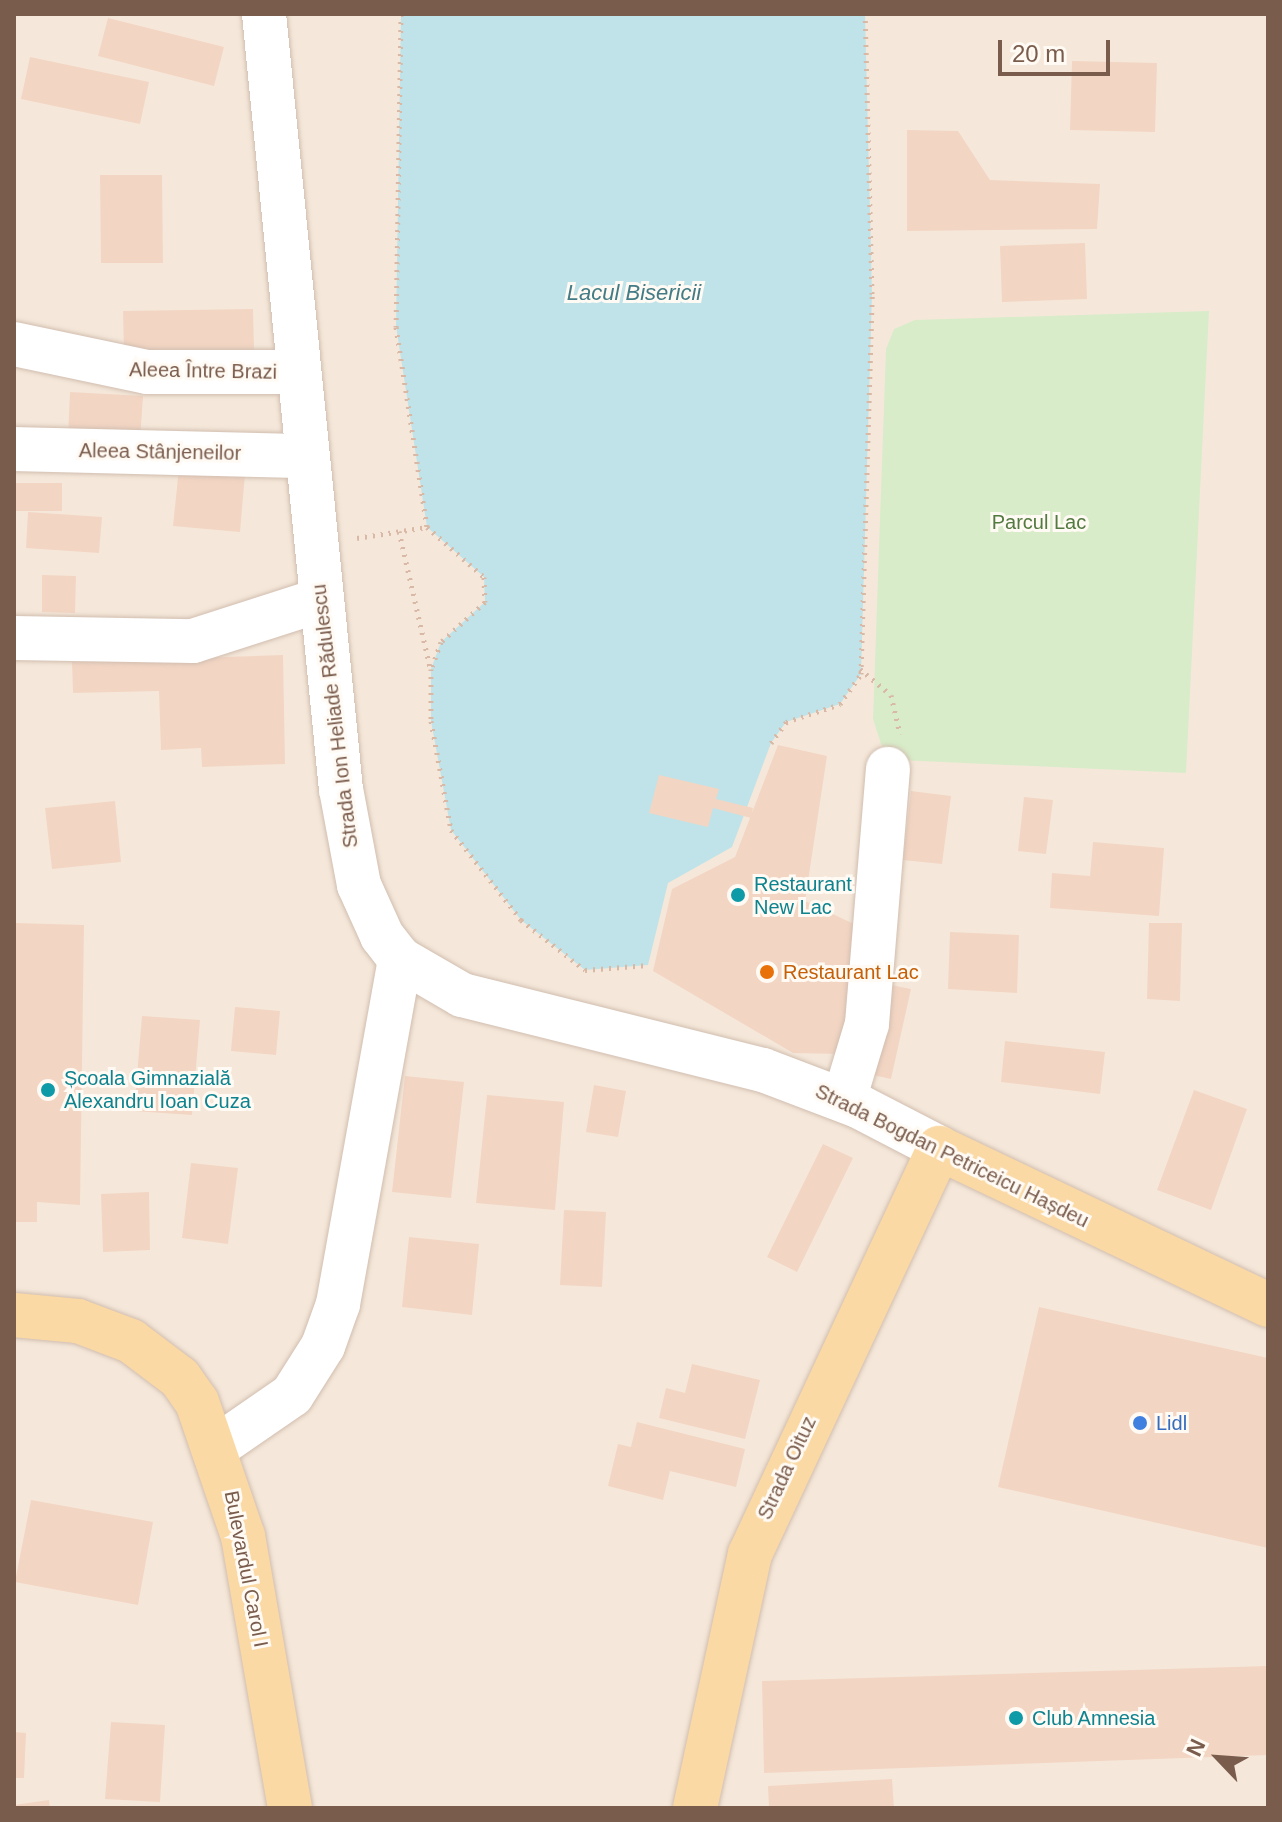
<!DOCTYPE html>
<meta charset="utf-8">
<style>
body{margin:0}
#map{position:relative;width:1282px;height:1822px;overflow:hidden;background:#fdf6ec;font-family:Helvetica,sans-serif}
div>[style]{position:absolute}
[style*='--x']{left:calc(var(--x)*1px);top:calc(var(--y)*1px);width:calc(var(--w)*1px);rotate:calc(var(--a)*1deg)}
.residential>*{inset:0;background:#f5e8da}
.green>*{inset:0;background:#d8ecc9}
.water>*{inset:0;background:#bfe3e8}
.building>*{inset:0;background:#f3d5c3}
.path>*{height:5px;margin-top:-2.5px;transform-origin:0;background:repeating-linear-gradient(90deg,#d9b8a5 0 2px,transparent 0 8px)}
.roads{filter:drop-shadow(0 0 2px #d1beb0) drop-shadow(0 0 2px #d1beb0)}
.minor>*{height:44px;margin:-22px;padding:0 22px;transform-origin:22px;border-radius:22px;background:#fff}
.major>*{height:44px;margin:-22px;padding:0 22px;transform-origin:22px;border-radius:22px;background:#fbd9a5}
.dots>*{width:22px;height:22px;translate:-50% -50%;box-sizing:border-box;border:4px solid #fffaf3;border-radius:50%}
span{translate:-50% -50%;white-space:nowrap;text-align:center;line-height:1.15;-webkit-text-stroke:6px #fffaf3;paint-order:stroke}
.street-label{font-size:20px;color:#7a5c4d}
.park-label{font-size:20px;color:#537a41}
.culture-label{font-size:20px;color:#0d838f}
.left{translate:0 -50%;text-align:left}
.food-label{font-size:20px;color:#c56008}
.shop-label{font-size:20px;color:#366cbe}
.water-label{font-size:22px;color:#437c86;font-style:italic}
.frame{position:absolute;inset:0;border:16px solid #7a5c4d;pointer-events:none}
.north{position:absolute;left:1178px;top:1718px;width:80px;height:80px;-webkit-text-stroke:6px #fffaf3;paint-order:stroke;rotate:295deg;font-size:22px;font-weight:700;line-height:32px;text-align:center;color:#7a5c4d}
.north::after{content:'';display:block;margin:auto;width:28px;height:36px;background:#7a5c4d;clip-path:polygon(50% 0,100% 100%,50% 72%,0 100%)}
.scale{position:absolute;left:998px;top:40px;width:112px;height:36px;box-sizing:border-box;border:4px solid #7a5c4d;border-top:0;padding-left:10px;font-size:24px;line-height:28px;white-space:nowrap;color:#7a5c4d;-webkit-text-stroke:6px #fffaf3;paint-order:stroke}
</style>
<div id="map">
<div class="residential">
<div style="clip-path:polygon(14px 14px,1268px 14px,1268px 1808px,14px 1808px)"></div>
</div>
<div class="green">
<div style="clip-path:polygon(1209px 311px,1186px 773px,898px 760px,881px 744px,873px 719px,886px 349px,894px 329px,915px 320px)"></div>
</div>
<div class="water">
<div style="clip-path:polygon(401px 14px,865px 14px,872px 294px,861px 674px,840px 704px,786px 722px,771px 743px,732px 847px,668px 883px,648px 965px,585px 970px,521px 920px,451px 830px,431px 721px,431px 669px,441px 642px,485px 602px,484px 577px,427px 527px,396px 326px)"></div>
</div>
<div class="building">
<div style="clip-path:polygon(108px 18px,224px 47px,214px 86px,98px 56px)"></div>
<div style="clip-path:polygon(30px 57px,149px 82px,140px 124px,21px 99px)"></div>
<div style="clip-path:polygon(1072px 61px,1157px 63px,1155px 132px,1070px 130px)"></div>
<div style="clip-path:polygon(907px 130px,958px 131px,990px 180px,1100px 184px,1097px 229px,907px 231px)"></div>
<div style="clip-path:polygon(100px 175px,162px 175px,163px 263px,101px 263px)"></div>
<div style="clip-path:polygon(1085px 243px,1087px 299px,1002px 302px,1000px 246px)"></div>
<div style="clip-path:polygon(253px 309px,254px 350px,124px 352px,123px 311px)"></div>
<div style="clip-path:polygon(70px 392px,143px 396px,140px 441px,68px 437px)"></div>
<div style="clip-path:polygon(179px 468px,245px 474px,240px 532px,173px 526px)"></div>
<div style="clip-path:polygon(14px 483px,62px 483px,62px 511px,14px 511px)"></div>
<div style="clip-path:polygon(28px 512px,102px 517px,99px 553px,26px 548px)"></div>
<div style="clip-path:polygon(42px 575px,76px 576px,75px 613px,42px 612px)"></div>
<div style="clip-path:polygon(283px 655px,285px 764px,202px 767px,201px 748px,161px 750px,159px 691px,73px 693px,72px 662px)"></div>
<div style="clip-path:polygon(778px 745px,827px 756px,805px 901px,856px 925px,841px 1054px,793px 1053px,653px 971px,672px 889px,735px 857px)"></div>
<div style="clip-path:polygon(659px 775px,719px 789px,716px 799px,753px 808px,751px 818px,713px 808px,708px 827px,649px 813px)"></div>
<div style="clip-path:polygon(911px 791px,951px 796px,942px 864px,903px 860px)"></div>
<div style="clip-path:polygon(1024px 797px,1053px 800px,1046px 854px,1018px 851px)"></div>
<div style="clip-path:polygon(115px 801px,121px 862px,52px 869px,45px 808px)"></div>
<div style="clip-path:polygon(1093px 842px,1164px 848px,1159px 916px,1050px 908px,1052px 873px,1090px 876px)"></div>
<div style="clip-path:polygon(15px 923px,84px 925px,80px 1205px,37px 1202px,37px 1222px,14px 1222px)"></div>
<div style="clip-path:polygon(1149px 923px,1182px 923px,1180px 1001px,1147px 999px)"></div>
<div style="clip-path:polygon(950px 932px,1019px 935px,1017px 993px,948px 989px)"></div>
<div style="clip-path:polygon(886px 984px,911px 989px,891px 1079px,868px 1074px)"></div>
<div style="clip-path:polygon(235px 1007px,280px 1011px,276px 1055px,231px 1051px)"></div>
<div style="clip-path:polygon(142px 1016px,200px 1020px,192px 1115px,134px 1111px)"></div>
<div style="clip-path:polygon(1005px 1041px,1105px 1052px,1100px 1094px,1001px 1082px)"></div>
<div style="clip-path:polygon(405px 1076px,464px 1082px,451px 1198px,392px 1192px)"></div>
<div style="clip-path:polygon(594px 1085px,626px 1091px,618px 1137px,586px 1132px)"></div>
<div style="clip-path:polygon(1194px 1090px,1247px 1109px,1211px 1210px,1157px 1190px)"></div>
<div style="clip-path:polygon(487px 1095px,564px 1102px,555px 1210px,476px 1203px)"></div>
<div style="clip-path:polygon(823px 1144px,853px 1158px,797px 1272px,767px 1257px)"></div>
<div style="clip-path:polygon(191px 1163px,238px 1168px,228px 1244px,182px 1238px)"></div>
<div style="clip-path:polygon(149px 1192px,150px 1250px,103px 1252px,101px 1194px)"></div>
<div style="clip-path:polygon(564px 1210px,606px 1212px,602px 1287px,560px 1285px)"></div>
<div style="clip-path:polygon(409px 1237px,479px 1244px,472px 1315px,402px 1307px)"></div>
<div style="clip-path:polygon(1039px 1307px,1268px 1358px,1268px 1548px,998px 1487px)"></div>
<div style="clip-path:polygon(692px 1364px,760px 1380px,745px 1439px,659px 1418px,666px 1388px,685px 1393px)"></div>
<div style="clip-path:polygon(637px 1422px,745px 1449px,736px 1487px,670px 1471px,663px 1500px,608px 1486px,618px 1444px,631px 1447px)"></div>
<div style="clip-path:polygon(31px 1500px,153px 1522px,138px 1605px,15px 1582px)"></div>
<div style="clip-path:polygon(1268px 1666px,1268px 1755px,764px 1773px,762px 1681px)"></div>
<div style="clip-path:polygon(111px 1722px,165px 1725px,160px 1802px,105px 1799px)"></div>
<div style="clip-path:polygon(14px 1732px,26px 1733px,24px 1778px,14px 1778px)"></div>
<div style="clip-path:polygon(892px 1779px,894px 1808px,769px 1808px,768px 1786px)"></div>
<div style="clip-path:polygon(49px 1800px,50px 1808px,14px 1808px,14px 1805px)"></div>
</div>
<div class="path">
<div style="--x:401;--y:14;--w:313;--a:90.9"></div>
<div style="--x:396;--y:327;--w:202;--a:81.2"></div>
<div style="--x:427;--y:527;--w:76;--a:41.3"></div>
<div style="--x:484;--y:577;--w:25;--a:88"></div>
<div style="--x:485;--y:602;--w:59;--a:137.7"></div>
<div style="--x:441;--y:642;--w:29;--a:110"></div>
<div style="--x:431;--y:669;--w:52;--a:90"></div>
<div style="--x:431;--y:721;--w:111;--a:79.6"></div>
<div style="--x:451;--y:830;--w:114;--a:52.1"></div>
<div style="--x:521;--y:920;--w:81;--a:38"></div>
<div style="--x:585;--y:970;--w:63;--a:-4.5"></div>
<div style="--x:399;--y:531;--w:140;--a:77.2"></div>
<div style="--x:357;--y:538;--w:71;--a:-8.9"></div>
<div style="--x:860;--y:669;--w:40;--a:40"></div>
<div style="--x:891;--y:695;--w:40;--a:77"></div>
<div style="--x:771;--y:743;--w:26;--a:-54"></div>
<div style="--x:786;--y:722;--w:57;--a:-18.4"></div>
<div style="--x:840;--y:704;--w:37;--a:-55"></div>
<div style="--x:861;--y:674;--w:380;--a:-88.3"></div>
<div style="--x:872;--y:294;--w:280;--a:-91.4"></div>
</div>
<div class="roads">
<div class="minor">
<div style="--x:264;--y:14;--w:779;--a:84.33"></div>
<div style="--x:341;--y:789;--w:98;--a:79.4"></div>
<div style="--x:359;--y:885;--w:56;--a:65.7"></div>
<div style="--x:382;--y:936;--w:29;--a:52"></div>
<div style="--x:400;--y:959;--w:72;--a:30.1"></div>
<div style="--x:462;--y:995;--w:310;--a:14"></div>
<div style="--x:763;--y:1070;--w:102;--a:20.8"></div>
<div style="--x:858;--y:1106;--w:91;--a:27.4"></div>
<div style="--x:14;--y:344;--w:136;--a:11.9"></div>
<div style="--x:147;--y:372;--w:151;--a:0"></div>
<div style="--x:14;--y:449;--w:293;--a:1.4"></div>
<div style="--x:14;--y:638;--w:179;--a:1"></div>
<div style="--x:193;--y:641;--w:134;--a:-17.8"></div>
<div style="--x:844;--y:1100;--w:79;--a:-73.2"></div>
<div style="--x:867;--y:1024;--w:256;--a:-85.3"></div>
<div style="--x:218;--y:1446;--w:90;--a:-34.6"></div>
<div style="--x:292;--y:1395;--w:58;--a:-57.7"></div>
<div style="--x:323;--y:1346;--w:45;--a:-70.3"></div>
<div style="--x:338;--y:1304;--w:351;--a:-79.8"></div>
</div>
<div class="major">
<div style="--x:14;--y:1315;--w:64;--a:5.4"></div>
<div style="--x:78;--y:1321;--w:57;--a:20.7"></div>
<div style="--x:131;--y:1341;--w:61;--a:37.1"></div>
<div style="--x:180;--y:1378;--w:29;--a:55"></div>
<div style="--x:197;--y:1402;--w:142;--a:71.1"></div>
<div style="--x:243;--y:1536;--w:276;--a:80.2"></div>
<div style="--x:695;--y:1808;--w:260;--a:-77.8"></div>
<div style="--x:750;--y:1554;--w:448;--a:-65"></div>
<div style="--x:939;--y:1148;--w:365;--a:25.5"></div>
</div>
</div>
<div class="dots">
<div style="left:738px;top:895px;background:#0f9aa8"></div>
<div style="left:767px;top:972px;background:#e8710a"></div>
<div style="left:48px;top:1090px;background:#0f9aa8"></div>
<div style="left:1140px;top:1423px;background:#3f7fe0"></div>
<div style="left:1016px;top:1718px;background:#0f9aa8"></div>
</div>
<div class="street-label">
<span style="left:203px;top:371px;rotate:1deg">Aleea Între Brazi</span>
<span style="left:160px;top:452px;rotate:1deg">Aleea Stânjeneilor</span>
<span style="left:335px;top:716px;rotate:-97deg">Strada Ion Heliade Rădulescu</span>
<span style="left:952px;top:1156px;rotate:26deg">Strada Bogdan Petriceicu Hașdeu</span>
<span style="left:787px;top:1468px;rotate:-65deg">Strada Oituz</span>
<span style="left:246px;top:1569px;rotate:79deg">Bulevardul Carol I</span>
</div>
<div class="park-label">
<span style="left:1039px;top:522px">Parcul Lac</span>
</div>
<div class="culture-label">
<span class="left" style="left:754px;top:896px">Restaurant<br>New Lac</span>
<span class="left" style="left:64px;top:1090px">Școala Gimnazială<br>Alexandru Ioan Cuza</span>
<span class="left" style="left:1032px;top:1718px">Club Amnesia</span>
</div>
<div class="food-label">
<span class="left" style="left:783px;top:972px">Restaurant Lac</span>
</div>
<div class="shop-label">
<span class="left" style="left:1156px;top:1423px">Lidl</span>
</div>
<div class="water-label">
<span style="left:634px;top:293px">Lacul Bisericii</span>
</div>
<div class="frame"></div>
<div class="north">N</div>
<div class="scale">20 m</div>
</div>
